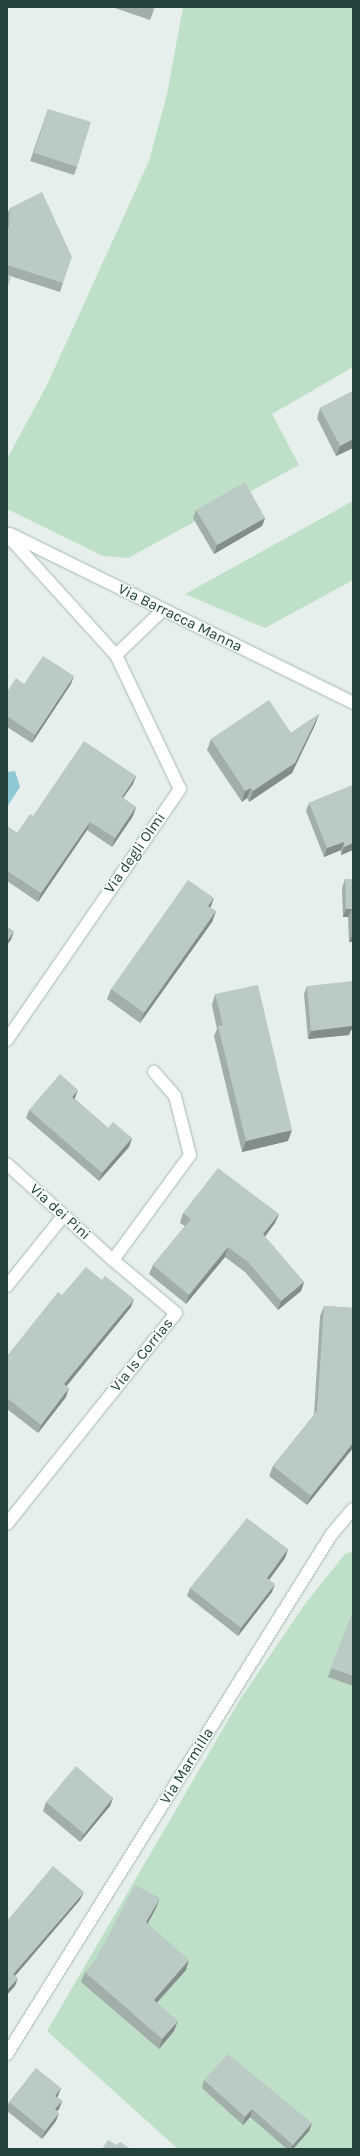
<!DOCTYPE html>
<style>
body{margin:0}
#map{position:relative;width:360px;height:2156px;overflow:hidden;background:#e6efeb;font-family:Karla,sans-serif}
div>[style]{position:absolute}
[style*='--x']{left:calc(var(--x)*1px);top:calc(var(--y)*1px);width:calc(var(--w)*1px);rotate:calc(var(--a)*1deg)}
.green>*{inset:0;background:#bfe0c8}
.water>*{inset:0;background:#8ec9d4}
.roads{filter:drop-shadow(0 0 1px #a8b8b2) drop-shadow(0 0 1px #a8b8b2)}
.minor>*{height:12px;margin:-6px;padding:0 6px;transform-origin:6px;border-radius:6px;background:#fff}
.wall>*{inset:0;background:#a1aea9}
.shaded-wall>*{inset:0;background:#838d89}
.building>*{inset:0;background:#bbcac4}
span{translate:-50% -50%;white-space:nowrap;text-align:center;line-height:1.15;-webkit-text-stroke:3px #f7fbf9;paint-order:stroke}
.street-label{font-size:15px;color:#24423a}
.frame{position:absolute;inset:0;border:8px solid #24423a;pointer-events:none}
</style>
<div id="map">
<div class="green">
<div style="clip-path:polygon(183px 7px,353px 7px,353px 367px,272px 414px,299px 465px,128px 558px,103px 556px,7px 509px,7px 459px,47px 385px,149px 161px,167px 94px)"></div>
<div style="clip-path:polygon(353px 501px,353px 580px,265px 628px,185px 594px)"></div>
<div style="clip-path:polygon(353px 1551px,353px 2149px,178px 2149px,47px 2031px,241px 1698px,305px 1604px,345px 1554px)"></div>
</div>
<div class="water">
<div style="clip-path:polygon(15px 771px,20px 787px,7px 807px,7px 772px)"></div>
</div>
<div class="roads">
<div class="minor">
<div style="--x:10;--y:534;--w:382;--a:26.2"></div>
<div style="--x:7;--y:535;--w:162;--a:47.8"></div>
<div style="--x:116;--y:655;--w:148;--a:64.5"></div>
<div style="--x:180;--y:789;--w:305;--a:124.6"></div>
<div style="--x:116;--y:655;--w:65;--a:-43.8"></div>
<div style="--x:7;--y:1164;--w:143;--a:42.2"></div>
<div style="--x:113;--y:1260;--w:82;--a:40.1"></div>
<div style="--x:176;--y:1313;--w:270;--a:128.7"></div>
<div style="--x:113;--y:1260;--w:130;--a:-53.7"></div>
<div style="--x:190;--y:1155;--w:61;--a:-104.3"></div>
<div style="--x:175;--y:1096;--w:32;--a:-131"></div>
<div style="--x:7;--y:1286;--w:91;--a:-51.2"></div>
<div style="--x:7;--y:2054;--w:612;--a:-58.02"></div>
<div style="--x:331;--y:1535;--w:34;--a:-50"></div>
</div>
</div>
<div class="wall">
<div style="clip-path:polygon(112px 7px,155px 7px,150px 20px)"></div>
<div style="clip-path:polygon(48px 109px,77px 167px,74px 175px,30px 161px)"></div>
<div style="clip-path:polygon(10px 208px,63px 283px,60px 292px,7px 275px,7px 215px)"></div>
<div style="clip-path:polygon(353px 391px,353px 448px,336px 456px,317px 418px,320px 408px)"></div>
<div style="clip-path:polygon(196px 510px,265px 518px,262px 526px,214px 554px,193px 518px)"></div>
<div style="clip-path:polygon(24px 684px,71px 684px,32px 743px,7px 727px,7px 692px)"></div>
<div style="clip-path:polygon(319px 714px,315px 725px,292px 773px,249px 802px,247px 798px,242px 802px,207px 750px,211px 739px,291px 733px)"></div>
<div style="clip-path:polygon(136px 776px,133px 784px,123px 798px,136px 807px,133px 816px,112px 847px,87px 830px,38px 902px,7px 881px,7px 826px,17px 833px,33px 816px)"></div>
<div style="clip-path:polygon(353px 785px,353px 850px,341px 855px,341px 850px,324px 857px,306px 811px,309px 803px)"></div>
<div style="clip-path:polygon(345px 879px,353px 879px,353px 942px,349px 942px,348px 917px,343px 917px,342px 888px)"></div>
<div style="clip-path:polygon(214px 898px,210px 908px,216px 911px,212px 922px,140px 1023px,107px 999px,111px 989px)"></div>
<div style="clip-path:polygon(307px 986px,351px 1030px,349px 1035px,308px 1039px,304px 994px)"></div>
<div style="clip-path:polygon(215px 994px,288px 1141px,242px 1152px,214px 1036px,217px 1029px,212px 1005px)"></div>
<div style="clip-path:polygon(75px 1098px,75px 1099px,108px 1128px,132px 1138px,129px 1147px,99px 1181px,26px 1118px,29px 1110px)"></div>
<div style="clip-path:polygon(183px 1213px,279px 1214px,275px 1223px,265px 1237px,304px 1282px,301px 1291px,278px 1310px,245px 1272px,225px 1257px,186px 1304px,149px 1274px,153px 1265px,185px 1226px,180px 1223px)"></div>
<div style="clip-path:polygon(62px 1295px,131px 1307px,66px 1386px,66px 1397px,38px 1433px,7px 1409px,7px 1356px)"></div>
<div style="clip-path:polygon(324px 1306px,353px 1308px,353px 1448px,307px 1505px,269px 1476px,273px 1466px,314px 1415px,320px 1316px)"></div>
<div style="clip-path:polygon(288px 1549px,285px 1558px,269px 1580px,272px 1592px,238px 1636px,187px 1596px,190px 1588px)"></div>
<div style="clip-path:polygon(353px 1611px,353px 1686px,328px 1677px)"></div>
<div style="clip-path:polygon(113px 1798px,110px 1806px,80px 1842px,43px 1811px,46px 1802px)"></div>
<div style="clip-path:polygon(156px 1908px,148px 1923px,186px 1970px,157px 2003px,174px 2031px,159px 2049px,81px 1982px,85px 1972px)"></div>
<div style="clip-path:polygon(204px 2080px,312px 2123px,309px 2131px,293px 2149px,287px 2149px,250px 2117px,243px 2125px,202px 2088px)"></div>
<div style="clip-path:polygon(61px 2088px,57px 2097px,62px 2101px,59px 2109px,57px 2111px,56px 2121px,42px 2139px,7px 2111px,7px 2108px,9px 2102px)"></div>
</div>
<div class="shaded-wall">
<div style="clip-path:polygon(353px 439px,353px 448px,336px 456px,340px 446px)"></div>
<div style="clip-path:polygon(265px 518px,262px 526px,214px 554px,217px 545px)"></div>
<div style="clip-path:polygon(74px 676px,71px 684px,32px 743px,35px 735px)"></div>
<div style="clip-path:polygon(319px 714px,315px 725px,292px 773px,249px 802px,253px 791px)"></div>
<div style="clip-path:polygon(136px 776px,133px 784px,118px 805px,122px 797px)"></div>
<div style="clip-path:polygon(251px 788px,247px 798px,242px 802px,245px 791px)"></div>
<div style="clip-path:polygon(136px 807px,133px 816px,112px 847px,115px 838px)"></div>
<div style="clip-path:polygon(90px 822px,87px 830px,38px 902px,41px 893px)"></div>
<div style="clip-path:polygon(344px 842px,341px 850px,324px 857px,327px 848px)"></div>
<div style="clip-path:polygon(353px 843px,353px 850px,341px 855px,344px 847px)"></div>
<div style="clip-path:polygon(214px 898px,210px 909px,208px 906px)"></div>
<div style="clip-path:polygon(346px 909px,352px 909px,348px 917px,343px 917px)"></div>
<div style="clip-path:polygon(216px 911px,212px 922px,140px 1023px,144px 1013px)"></div>
<div style="clip-path:polygon(14px 931px,11px 940px,7px 945px,7px 941px)"></div>
<div style="clip-path:polygon(353px 933px,353px 942px,349px 942px)"></div>
<div style="clip-path:polygon(352px 1022px,353px 1022px,353px 1030px,351px 1030px,349px 1035px,308px 1039px,311px 1031px)"></div>
<div style="clip-path:polygon(78px 1090px,75px 1098px,69px 1105px,72px 1097px)"></div>
<div style="clip-path:polygon(292px 1130px,288px 1141px,242px 1152px,246px 1141px)"></div>
<div style="clip-path:polygon(132px 1138px,129px 1147px,99px 1181px,102px 1173px)"></div>
<div style="clip-path:polygon(279px 1214px,275px 1223px,259px 1244px,263px 1234px)"></div>
<div style="clip-path:polygon(228px 1247px,225px 1257px,186px 1304px,189px 1295px)"></div>
<div style="clip-path:polygon(304px 1282px,301px 1291px,278px 1310px,281px 1301px)"></div>
<div style="clip-path:polygon(134px 1299px,131px 1307px,61px 1393px,64px 1384px)"></div>
<div style="clip-path:polygon(69px 1388px,66px 1397px,38px 1433px,41px 1425px)"></div>
<div style="clip-path:polygon(353px 1443px,353px 1448px,307px 1505px,311px 1496px)"></div>
<div style="clip-path:polygon(288px 1549px,285px 1558px,264px 1587px,267px 1578px)"></div>
<div style="clip-path:polygon(275px 1584px,272px 1592px,238px 1636px,241px 1628px)"></div>
<div style="clip-path:polygon(113px 1798px,110px 1806px,80px 1842px,84px 1834px)"></div>
<div style="clip-path:polygon(84px 1892px,80px 1900px,10px 1982px,13px 1974px)"></div>
<div style="clip-path:polygon(160px 1898px,156px 1908px,143px 1932px,146px 1922px)"></div>
<div style="clip-path:polygon(189px 1960px,186px 1970px,150px 2010px,154px 2000px)"></div>
<div style="clip-path:polygon(18px 1978px,15px 1986px,7px 1995px,7px 1990px)"></div>
<div style="clip-path:polygon(178px 2021px,174px 2031px,159px 2049px,162px 2039px)"></div>
<div style="clip-path:polygon(61px 2088px,58px 2096px,52px 2104px,55px 2096px)"></div>
<div style="clip-path:polygon(62px 2101px,59px 2109px,52px 2118px,55px 2109px)"></div>
<div style="clip-path:polygon(252px 2109px,250px 2117px,243px 2125px,245px 2117px)"></div>
<div style="clip-path:polygon(59px 2113px,56px 2121px,42px 2139px,45px 2131px)"></div>
<div style="clip-path:polygon(312px 2123px,309px 2131px,293px 2149px,291px 2149px,293px 2145px)"></div>
</div>
<div class="building">
<div style="clip-path:polygon(147px 7px,155px 7px,154px 9px)"></div>
<div style="clip-path:polygon(48px 109px,91px 122px,77px 167px,34px 153px)"></div>
<div style="clip-path:polygon(42px 192px,72px 257px,63px 283px,7px 265px,7px 233px,9px 226px,10px 208px)"></div>
<div style="clip-path:polygon(7px 275px,11px 277px,7px 289px)"></div>
<div style="clip-path:polygon(353px 391px,353px 439px,340px 446px,320px 408px)"></div>
<div style="clip-path:polygon(245px 482px,265px 518px,217px 545px,196px 510px)"></div>
<div style="clip-path:polygon(43px 656px,74px 676px,35px 735px,7px 716px,7px 692px,16px 678px,24px 684px)"></div>
<div style="clip-path:polygon(269px 700px,291px 733px,319px 714px,295px 763px,253px 791px,251px 788px,245px 791px,211px 739px)"></div>
<div style="clip-path:polygon(84px 741px,136px 776px,122px 797px,136px 807px,115px 838px,90px 822px,41px 893px,7px 871px,7px 826px,17px 833px,30px 814px,33px 816px)"></div>
<div style="clip-path:polygon(353px 785px,353px 843px,344px 847px,344px 842px,327px 848px,309px 803px)"></div>
<div style="clip-path:polygon(345px 879px,353px 879px,353px 933px,352px 909px,346px 909px)"></div>
<div style="clip-path:polygon(188px 880px,214px 898px,208px 906px,216px 911px,144px 1013px,111px 989px)"></div>
<div style="clip-path:polygon(7px 927px,14px 931px,7px 941px)"></div>
<div style="clip-path:polygon(353px 981px,353px 1022px,352px 1022px,352px 1026px,311px 1031px,307px 986px)"></div>
<div style="clip-path:polygon(258px 985px,292px 1130px,246px 1141px,218px 1026px,223px 1025px,215px 994px)"></div>
<div style="clip-path:polygon(60px 1074px,78px 1090px,72px 1097px,108px 1128px,113px 1122px,132px 1138px,102px 1173px,29px 1110px)"></div>
<div style="clip-path:polygon(218px 1168px,279px 1214px,263px 1234px,304px 1282px,281px 1301px,248px 1262px,228px 1247px,189px 1295px,153px 1265px,191px 1219px,183px 1213px)"></div>
<div style="clip-path:polygon(86px 1267px,102px 1280px,105px 1276px,134px 1299px,64px 1384px,69px 1388px,41px 1425px,7px 1398px,7px 1356px,58px 1292px,62px 1295px)"></div>
<div style="clip-path:polygon(324px 1306px,353px 1308px,353px 1443px,311px 1496px,273px 1466px,317px 1411px)"></div>
<div style="clip-path:polygon(247px 1518px,288px 1549px,267px 1578px,275px 1584px,241px 1628px,190px 1588px)"></div>
<div style="clip-path:polygon(353px 1611px,353px 1676px,331px 1668px)"></div>
<div style="clip-path:polygon(76px 1766px,113px 1798px,84px 1834px,46px 1802px)"></div>
<div style="clip-path:polygon(53px 1866px,84px 1892px,13px 1974px,18px 1978px,7px 1990px,7px 1921px)"></div>
<div style="clip-path:polygon(135px 1885px,160px 1898px,146px 1922px,189px 1960px,154px 2000px,178px 2021px,162px 2039px,85px 1972px,96px 1959px)"></div>
<div style="clip-path:polygon(228px 2054px,312px 2123px,293px 2145px,252px 2109px,245px 2117px,204px 2080px)"></div>
<div style="clip-path:polygon(36px 2068px,61px 2088px,55px 2096px,62px 2101px,55px 2109px,59px 2113px,45px 2131px,9px 2102px)"></div>
<div style="clip-path:polygon(108px 2140px,117px 2145px,120px 2142px,131px 2149px,102px 2149px)"></div>
</div>
<div class="street-label">
<span style="left:180px;top:618px;rotate:26deg">Via Barracca Manna</span>
<span style="left:135px;top:853px;rotate:-55deg">Via degli Olmi</span>
<span style="left:60px;top:1212px;rotate:42deg">Via dei Pini</span>
<span style="left:142px;top:1355px;rotate:-51deg">Via Is Corrias</span>
<span style="left:187px;top:1766px;rotate:-58deg">Via Marmilla</span>
</div>
<div class="frame"></div>
</div>
